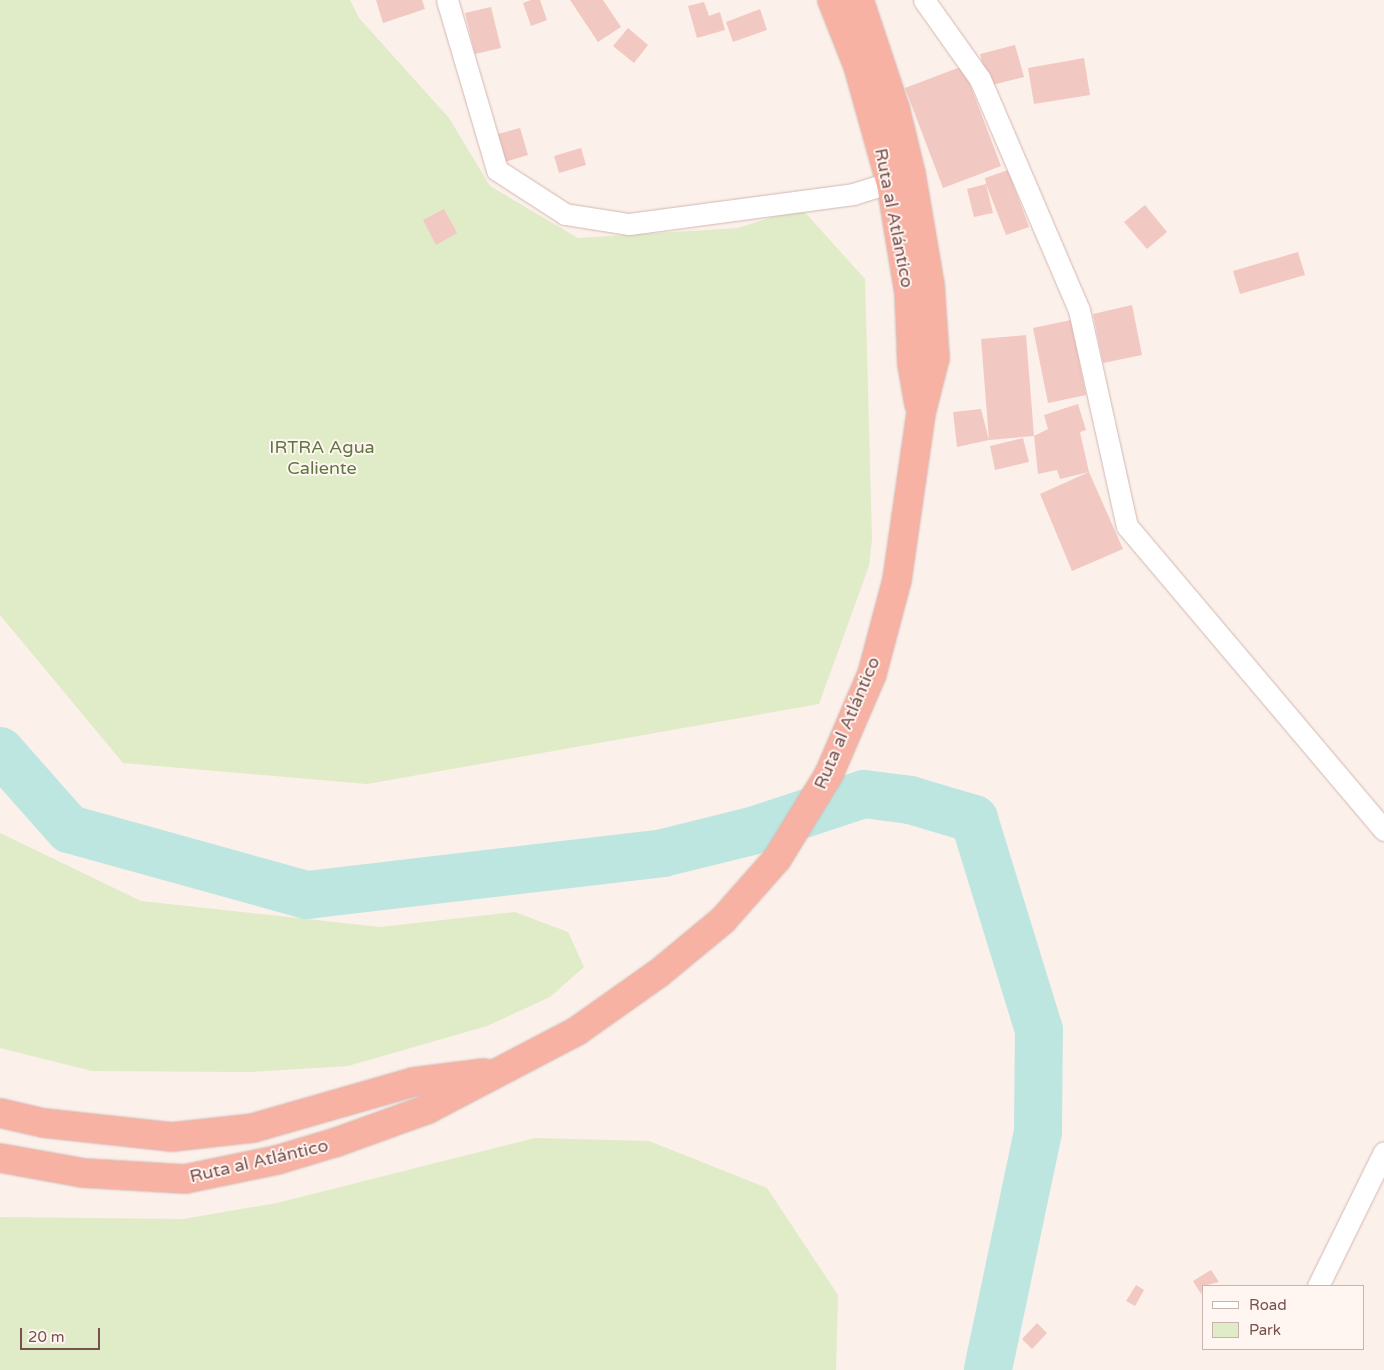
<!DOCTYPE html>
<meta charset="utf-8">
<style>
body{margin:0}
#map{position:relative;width:1384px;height:1370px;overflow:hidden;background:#fcf0ea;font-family:"Varela Round",sans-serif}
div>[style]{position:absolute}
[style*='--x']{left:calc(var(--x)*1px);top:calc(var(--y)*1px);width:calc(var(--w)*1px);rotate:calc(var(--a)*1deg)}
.green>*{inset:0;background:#e0ebc8}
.river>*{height:48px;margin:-24px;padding:0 24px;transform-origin:24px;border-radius:24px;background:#bee6e1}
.building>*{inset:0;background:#f2c8c2}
.roads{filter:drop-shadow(0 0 1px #d2b7b2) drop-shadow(0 0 1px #d2b7b2)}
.minor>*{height:21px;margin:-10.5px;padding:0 10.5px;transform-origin:10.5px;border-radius:10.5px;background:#fff}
.trunk>*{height:28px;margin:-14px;padding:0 14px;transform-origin:14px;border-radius:14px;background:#f7b2a4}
span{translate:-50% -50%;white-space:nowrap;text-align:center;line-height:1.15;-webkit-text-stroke:4px #fff5f1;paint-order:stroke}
.street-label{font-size:18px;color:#78504d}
.park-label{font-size:18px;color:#607741}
.legend{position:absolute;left:1202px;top:1285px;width:162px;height:65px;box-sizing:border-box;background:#fff5f1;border:1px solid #c9b3af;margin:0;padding:6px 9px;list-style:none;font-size:15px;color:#78504d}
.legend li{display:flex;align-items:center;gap:10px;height:25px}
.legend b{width:25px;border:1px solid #c9b3af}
.scale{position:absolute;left:20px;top:1328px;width:80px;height:22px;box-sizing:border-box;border:2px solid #78504d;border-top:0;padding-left:6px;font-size:15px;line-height:18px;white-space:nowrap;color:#78504d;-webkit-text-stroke:4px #fff5f1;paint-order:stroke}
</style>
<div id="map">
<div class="green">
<div style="clip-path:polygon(0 0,350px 0,359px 18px,449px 118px,490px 186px,578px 238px,738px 228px,801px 208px,865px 279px,872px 539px,869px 566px,819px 704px,367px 784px,123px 763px,0 615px)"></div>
<div style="clip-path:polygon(0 833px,141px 901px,380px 927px,515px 912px,568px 932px,584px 967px,550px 997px,487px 1026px,348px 1066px,251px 1072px,92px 1071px,0 1048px)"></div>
<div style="clip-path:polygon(535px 1138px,649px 1141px,767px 1188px,838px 1295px,836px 1370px,0 1370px,0 1217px,183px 1219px,277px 1203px)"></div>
</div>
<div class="river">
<div style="--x:0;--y:751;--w:104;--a:48.5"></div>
<div style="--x:69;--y:829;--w:247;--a:15.5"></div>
<div style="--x:307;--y:895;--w:358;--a:-6.7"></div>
<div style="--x:663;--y:853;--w:92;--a:-13.9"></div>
<div style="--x:752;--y:831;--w:118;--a:-18.3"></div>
<div style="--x:864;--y:794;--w:46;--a:7.4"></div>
<div style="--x:910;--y:800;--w:67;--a:16.5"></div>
<div style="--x:974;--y:819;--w:221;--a:72.9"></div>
<div style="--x:1039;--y:1030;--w:102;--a:90.6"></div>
<div style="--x:1038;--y:1132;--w:243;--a:101.9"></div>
</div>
<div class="building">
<div style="clip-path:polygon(376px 0,422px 0,425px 9px,383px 23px)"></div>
<div style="clip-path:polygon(531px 0,540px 0,547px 20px,531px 26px,523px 3px)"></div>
<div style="clip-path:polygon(570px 0,603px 0,621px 27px,598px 42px)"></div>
<div style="clip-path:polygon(704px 2px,709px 16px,720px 12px,725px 30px,697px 38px,688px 6px)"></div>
<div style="clip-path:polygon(491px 7px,501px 48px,475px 54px,465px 13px)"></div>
<div style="clip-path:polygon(760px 9px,767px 30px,733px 42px,726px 22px)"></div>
<div style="clip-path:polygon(628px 28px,648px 45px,634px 63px,613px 46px)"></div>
<div style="clip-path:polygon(1015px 45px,1024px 77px,988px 86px,980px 54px)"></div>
<div style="clip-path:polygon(1084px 58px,1090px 95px,1034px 104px,1028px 68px)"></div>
<div style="clip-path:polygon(963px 66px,1001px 166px,943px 188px,905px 88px)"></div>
<div style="clip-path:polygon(520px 128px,528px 155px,505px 162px,498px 134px)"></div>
<div style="clip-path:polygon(581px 148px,586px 165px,559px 173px,554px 156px)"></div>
<div style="clip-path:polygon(1008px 170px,1029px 227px,1006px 235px,986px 184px,993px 213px,974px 217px,967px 189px,986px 184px,985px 178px)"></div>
<div style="clip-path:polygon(1145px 205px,1167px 232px,1147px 249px,1124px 222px)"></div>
<div style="clip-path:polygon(444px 209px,457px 233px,436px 245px,423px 220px)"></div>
<div style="clip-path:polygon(1298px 252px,1305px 275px,1240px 294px,1233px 271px)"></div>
<div style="clip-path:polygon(1132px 305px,1142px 355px,1103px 363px,1093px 314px)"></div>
<div style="clip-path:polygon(1071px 320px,1086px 395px,1048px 403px,1033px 328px)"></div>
<div style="clip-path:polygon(1026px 335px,1034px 436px,989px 440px,981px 339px)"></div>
<div style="clip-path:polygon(1078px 404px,1086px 430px,1080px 432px,1089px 472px,1060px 479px,1057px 470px,1038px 474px,1034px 436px,1048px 429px,1044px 415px)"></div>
<div style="clip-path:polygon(981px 409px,989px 440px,957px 447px,953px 412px)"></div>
<div style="clip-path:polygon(1023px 438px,1029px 462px,995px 470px,990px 446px)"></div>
<div style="clip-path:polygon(1089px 472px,1123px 549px,1072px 571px,1040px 494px)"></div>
<div style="clip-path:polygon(1211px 1270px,1219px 1282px,1203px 1286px,1201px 1294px,1193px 1281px)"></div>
<div style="clip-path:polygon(1136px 1285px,1144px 1290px,1135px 1306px,1126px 1301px)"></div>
<div style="clip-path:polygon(1037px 1323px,1047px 1333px,1032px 1349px,1022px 1339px)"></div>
</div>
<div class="roads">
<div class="minor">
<div style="--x:447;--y:0;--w:177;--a:73.6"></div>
<div style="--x:497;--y:170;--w:81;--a:32.9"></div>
<div style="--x:565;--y:214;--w:65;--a:8.9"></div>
<div style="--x:629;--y:224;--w:226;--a:-7.6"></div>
<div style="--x:853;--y:194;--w:53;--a:-17.4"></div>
<div style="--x:924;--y:0;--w:97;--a:54.7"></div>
<div style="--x:980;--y:79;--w:251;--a:66.8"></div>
<div style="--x:1079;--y:310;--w:221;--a:77.5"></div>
<div style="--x:1127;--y:526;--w:398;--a:49.8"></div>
<div style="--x:1318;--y:1286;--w:149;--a:-63.8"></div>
</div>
<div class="trunk">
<div style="--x:832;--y:0;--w:71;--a:68.5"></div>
<div style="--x:858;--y:66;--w:123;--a:74.4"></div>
<div style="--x:891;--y:184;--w:110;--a:80.6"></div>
<div style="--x:909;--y:293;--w:71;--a:87.6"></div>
<div style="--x:912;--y:364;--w:41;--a:80.1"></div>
<div style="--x:0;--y:1113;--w:44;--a:13.1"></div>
<div style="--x:43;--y:1123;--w:130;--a:6.2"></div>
<div style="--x:172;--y:1137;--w:81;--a:-6.3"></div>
<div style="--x:253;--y:1128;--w:166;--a:-16"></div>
<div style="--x:413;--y:1082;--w:72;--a:-7.2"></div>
<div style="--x:0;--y:1158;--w:84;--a:10.2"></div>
<div style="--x:83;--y:1173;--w:102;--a:3.4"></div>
<div style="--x:185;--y:1179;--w:94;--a:-11.7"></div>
<div style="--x:277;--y:1160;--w:63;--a:-16.7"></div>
<div style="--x:337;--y:1142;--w:97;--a:-19.9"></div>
<div style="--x:428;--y:1109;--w:168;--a:-27.6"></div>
<div style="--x:577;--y:1031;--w:100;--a:-35.3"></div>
<div style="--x:659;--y:973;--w:83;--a:-39.6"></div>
<div style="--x:723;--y:920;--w:81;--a:-48.5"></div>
<div style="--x:777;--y:859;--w:100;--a:-58.5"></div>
<div style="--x:829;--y:774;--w:109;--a:-66.7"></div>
<div style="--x:872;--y:674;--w:97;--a:-75.1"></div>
<div style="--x:897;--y:580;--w:169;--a:-81.8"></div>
<div style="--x:921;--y:413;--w:57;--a:-75.7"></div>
<div style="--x:935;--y:358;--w:73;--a:-93.9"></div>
<div style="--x:930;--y:285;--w:113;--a:-99.7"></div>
<div style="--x:911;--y:174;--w:68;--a:-103.6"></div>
<div style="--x:895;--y:108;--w:114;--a:-108.4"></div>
</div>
</div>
<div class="street-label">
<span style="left:894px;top:218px;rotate:79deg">Ruta al Atlántico</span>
<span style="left:847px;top:723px;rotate:-67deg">Ruta al Atlántico</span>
<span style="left:259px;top:1161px;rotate:-13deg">Ruta al Atlántico</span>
</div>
<div class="park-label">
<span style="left:322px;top:458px">IRTRA Agua<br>Caliente</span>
</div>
<ul class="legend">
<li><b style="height:6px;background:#fff"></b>Road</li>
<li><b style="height:14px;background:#e0ebc8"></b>Park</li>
</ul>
<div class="scale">20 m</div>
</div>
